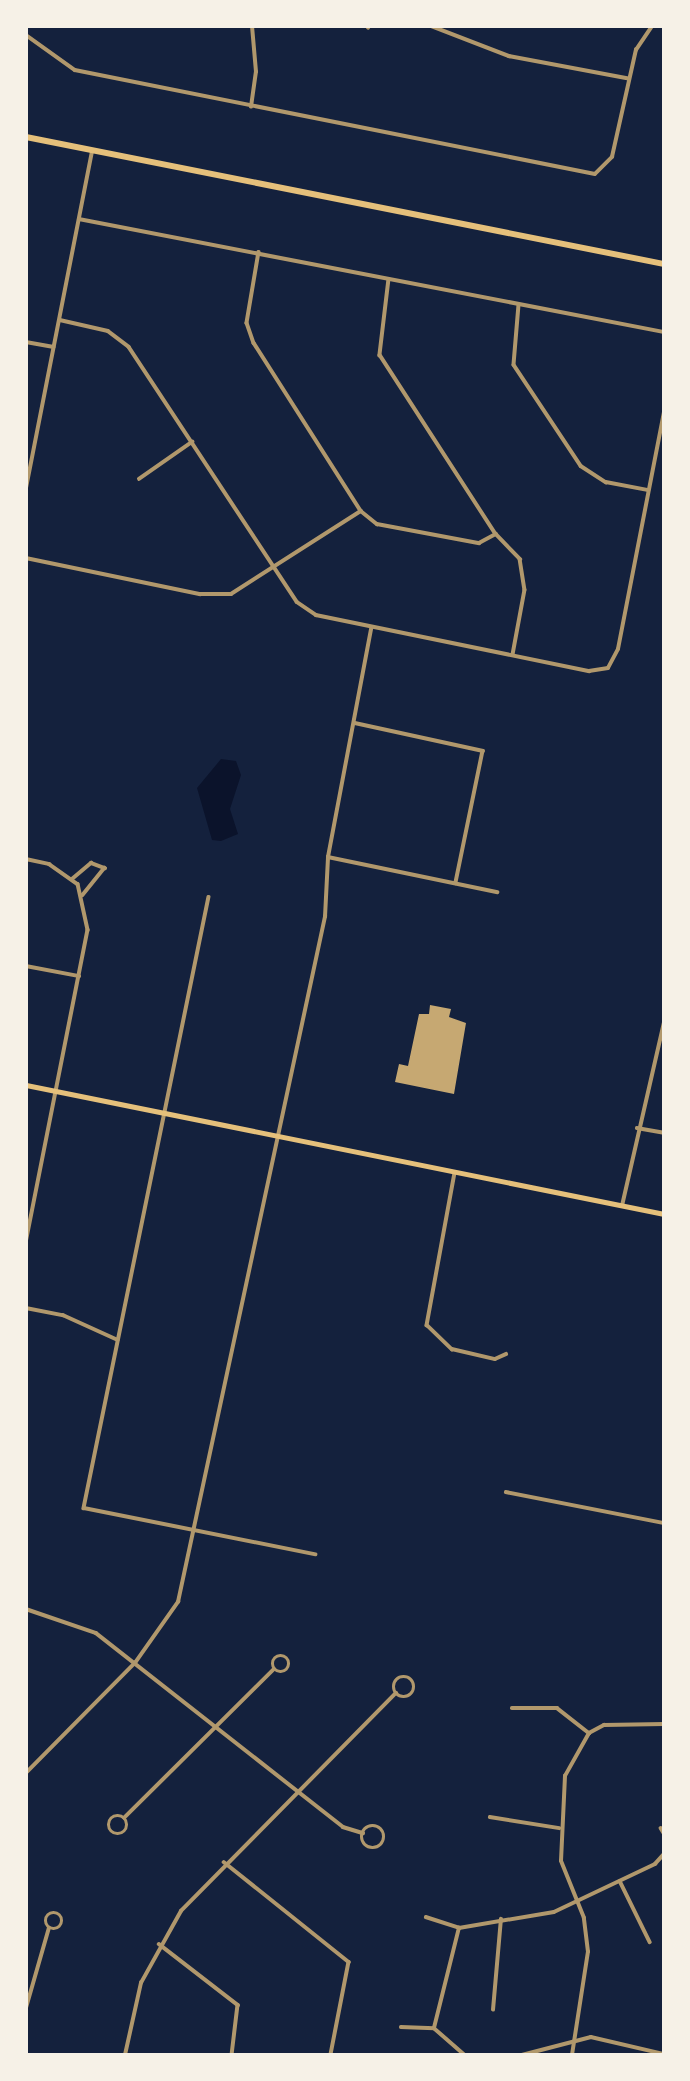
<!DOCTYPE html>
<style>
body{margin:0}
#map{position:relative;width:690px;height:2081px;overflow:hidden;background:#14213d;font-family:"Asap Condensed",sans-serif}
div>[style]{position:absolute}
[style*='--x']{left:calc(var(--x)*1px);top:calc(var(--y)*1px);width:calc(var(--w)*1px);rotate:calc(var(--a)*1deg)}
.water>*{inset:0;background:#0b132b}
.building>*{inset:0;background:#c6a872}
.minor>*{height:3.5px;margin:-1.75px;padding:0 1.75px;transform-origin:1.75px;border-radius:1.75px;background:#b1986c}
.minor>.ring{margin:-1.75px;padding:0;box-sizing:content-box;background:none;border:3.5px solid #b1986c;border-radius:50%}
.secondary>*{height:5px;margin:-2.5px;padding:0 2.5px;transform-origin:2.5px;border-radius:2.5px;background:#e5c07b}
.primary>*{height:6px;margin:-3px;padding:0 3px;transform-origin:3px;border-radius:3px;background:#e5c07b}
span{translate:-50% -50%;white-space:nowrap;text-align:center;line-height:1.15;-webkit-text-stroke:5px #f6f1e7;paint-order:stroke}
.frame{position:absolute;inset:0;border:28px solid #f6f1e7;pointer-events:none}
</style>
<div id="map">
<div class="water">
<div style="clip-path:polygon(221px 759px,236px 761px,241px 775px,230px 809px,238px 834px,221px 841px,212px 840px,197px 788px)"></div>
</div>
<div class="building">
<div style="clip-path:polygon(430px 1005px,451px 1009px,449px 1017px,466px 1023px,454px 1094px,395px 1082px,399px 1064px,408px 1066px,419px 1014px,429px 1014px)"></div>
</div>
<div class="minor">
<div style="--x:431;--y:26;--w:84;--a:21"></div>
<div style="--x:509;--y:56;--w:120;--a:10.6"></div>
<div style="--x:368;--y:28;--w:2;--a:-63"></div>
<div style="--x:26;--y:35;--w:60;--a:35.5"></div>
<div style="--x:75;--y:70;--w:530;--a:11.31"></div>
<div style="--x:595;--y:174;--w:24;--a:-45"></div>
<div style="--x:612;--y:157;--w:110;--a:-77.4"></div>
<div style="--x:636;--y:50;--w:29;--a:-56"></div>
<div style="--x:251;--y:107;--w:35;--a:-82"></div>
<div style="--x:256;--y:72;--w:46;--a:-95"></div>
<div style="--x:79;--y:219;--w:596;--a:10.93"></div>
<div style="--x:259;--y:252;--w:72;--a:99.6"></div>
<div style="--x:247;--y:323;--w:21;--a:71"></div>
<div style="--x:254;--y:343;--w:199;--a:57.5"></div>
<div style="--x:361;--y:511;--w:21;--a:39"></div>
<div style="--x:377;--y:524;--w:104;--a:10.6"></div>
<div style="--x:479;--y:543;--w:19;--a:-28"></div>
<div style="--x:389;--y:279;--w:77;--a:96.8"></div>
<div style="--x:380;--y:355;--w:213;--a:57.1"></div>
<div style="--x:496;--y:534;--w:35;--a:46"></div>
<div style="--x:520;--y:559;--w:31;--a:81"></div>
<div style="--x:525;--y:590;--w:66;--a:100.5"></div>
<div style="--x:519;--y:305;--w:60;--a:94.8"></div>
<div style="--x:514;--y:365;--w:121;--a:56.4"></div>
<div style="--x:581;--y:466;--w:30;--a:33"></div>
<div style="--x:606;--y:482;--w:43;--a:10.8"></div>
<div style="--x:60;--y:320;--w:49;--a:12.9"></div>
<div style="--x:108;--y:331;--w:26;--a:37"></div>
<div style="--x:129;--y:347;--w:305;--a:56.6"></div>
<div style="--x:297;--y:602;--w:23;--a:34"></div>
<div style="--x:316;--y:615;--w:279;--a:11.6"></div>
<div style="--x:589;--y:671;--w:19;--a:-9"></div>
<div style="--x:608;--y:668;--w:21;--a:-62"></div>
<div style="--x:618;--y:649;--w:241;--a:-79"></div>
<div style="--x:26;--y:342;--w:28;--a:10"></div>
<div style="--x:139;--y:479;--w:65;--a:-34.9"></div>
<div style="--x:26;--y:488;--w:343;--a:-78.9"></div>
<div style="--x:26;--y:558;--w:178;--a:11.7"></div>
<div style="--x:200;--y:594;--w:31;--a:0"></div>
<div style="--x:231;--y:594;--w:154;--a:-32.6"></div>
<div style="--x:355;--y:723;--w:131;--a:12.3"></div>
<div style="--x:483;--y:751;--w:135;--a:101.6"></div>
<div style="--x:328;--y:857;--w:173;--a:11.7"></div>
<div style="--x:26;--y:859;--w:24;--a:12"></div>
<div style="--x:49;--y:864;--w:35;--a:35"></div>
<div style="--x:78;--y:884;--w:47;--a:77.7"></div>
<div style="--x:88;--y:930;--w:319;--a:101.2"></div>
<div style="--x:72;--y:879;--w:25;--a:-40"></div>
<div style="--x:91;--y:863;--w:15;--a:20"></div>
<div style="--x:105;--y:868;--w:35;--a:129"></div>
<div style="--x:209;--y:897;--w:624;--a:101.56"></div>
<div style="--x:84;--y:1508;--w:236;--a:11.3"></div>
<div style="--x:26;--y:966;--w:54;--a:10.7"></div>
<div style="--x:637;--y:1128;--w:27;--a:10"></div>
<div style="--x:455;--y:1173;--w:155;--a:100.4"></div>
<div style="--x:427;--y:1325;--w:35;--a:44"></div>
<div style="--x:452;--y:1349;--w:44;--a:13.1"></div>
<div style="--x:495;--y:1359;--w:12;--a:-24"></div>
<div style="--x:622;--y:1206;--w:188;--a:-77.1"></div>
<div style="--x:26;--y:1308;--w:38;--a:11"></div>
<div style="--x:63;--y:1315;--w:60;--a:24.4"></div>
<div style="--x:506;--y:1492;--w:161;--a:11.1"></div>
<div style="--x:26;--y:1609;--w:74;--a:18.9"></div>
<div style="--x:96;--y:1633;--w:314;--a:38.1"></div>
<div style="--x:343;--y:1827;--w:21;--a:17"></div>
<div class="ring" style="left:273px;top:1656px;width:12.5px;height:12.5px"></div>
<div class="ring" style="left:394px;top:1677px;width:16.5px;height:16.5px"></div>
<div style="--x:512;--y:1708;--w:45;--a:0"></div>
<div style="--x:557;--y:1708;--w:41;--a:38"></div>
<div style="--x:26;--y:1773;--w:155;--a:-45.3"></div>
<div style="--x:135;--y:1663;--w:75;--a:-54.8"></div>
<div style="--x:178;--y:1602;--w:701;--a:-77.89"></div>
<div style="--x:325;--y:917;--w:60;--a:-87.1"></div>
<div style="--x:328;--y:857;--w:232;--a:-79.3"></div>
<div class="ring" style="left:109px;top:1816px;width:14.5px;height:14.5px"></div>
<div style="--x:490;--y:1817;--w:70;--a:9.1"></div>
<div style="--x:124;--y:1818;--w:211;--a:-44.8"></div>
<div class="ring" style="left:362px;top:1826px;width:18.5px;height:18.5px"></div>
<div style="--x:661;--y:1828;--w:6;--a:59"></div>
<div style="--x:224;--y:1862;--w:160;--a:38.7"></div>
<div style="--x:349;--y:1962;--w:95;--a:101"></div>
<div style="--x:620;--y:1881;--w:68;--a:63.8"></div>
<div class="ring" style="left:46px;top:1913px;width:12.5px;height:12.5px"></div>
<div style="--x:426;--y:1917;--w:35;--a:18"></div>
<div style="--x:159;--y:1944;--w:100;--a:37.7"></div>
<div style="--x:238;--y:2005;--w:50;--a:96.8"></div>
<div style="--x:26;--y:2008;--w:83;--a:-74"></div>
<div style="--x:493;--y:2010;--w:91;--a:-85"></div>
<div style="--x:401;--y:2027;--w:33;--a:2"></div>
<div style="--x:434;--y:2028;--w:103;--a:-76"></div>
<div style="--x:459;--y:1928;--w:96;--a:-9.6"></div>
<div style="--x:554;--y:1912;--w:112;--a:-25.4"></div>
<div style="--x:655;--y:1864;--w:13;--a:-48"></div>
<div style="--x:434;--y:2028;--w:41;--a:41.1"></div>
<div style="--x:125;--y:2055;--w:74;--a:-77.5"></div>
<div style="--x:141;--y:1983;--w:82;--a:-60.9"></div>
<div style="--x:181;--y:1911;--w:306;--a:-45.4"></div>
<div style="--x:522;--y:2055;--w:71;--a:-14.6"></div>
<div style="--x:591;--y:2037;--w:75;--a:13.1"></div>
<div style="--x:572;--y:2055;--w:104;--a:-81.2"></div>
<div style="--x:588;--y:1952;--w:34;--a:-97"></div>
<div style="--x:584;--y:1918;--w:61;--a:-112"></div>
<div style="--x:561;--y:1861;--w:85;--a:-87.3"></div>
<div style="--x:565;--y:1776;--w:49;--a:-60.8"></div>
<div style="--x:589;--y:1733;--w:17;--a:-28"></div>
<div style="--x:604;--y:1725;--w:60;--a:-1"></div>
</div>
<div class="secondary">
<div style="--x:26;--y:1085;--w:651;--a:11.43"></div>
</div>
<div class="primary">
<div style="--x:26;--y:137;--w:651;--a:11.26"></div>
</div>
<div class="frame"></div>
</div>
